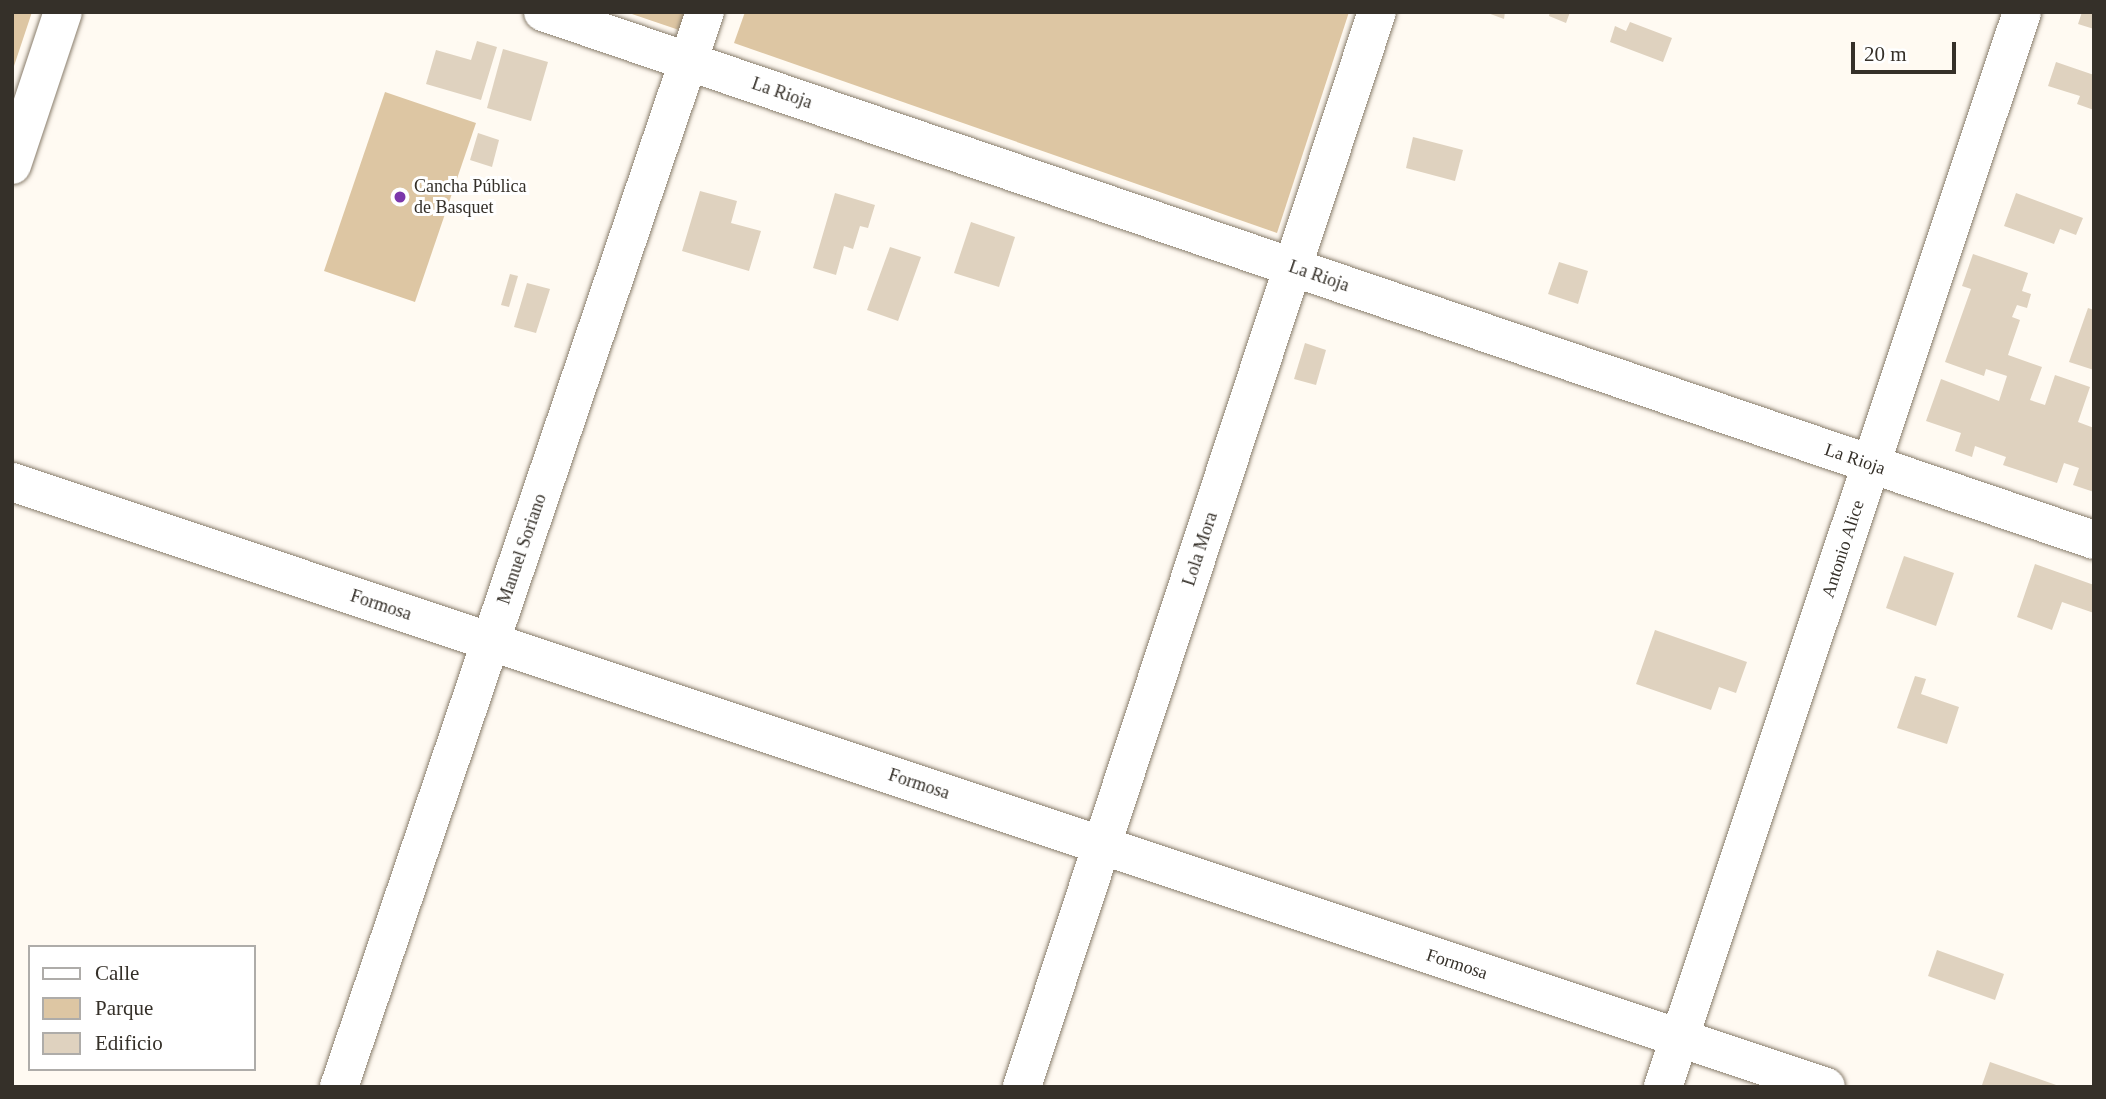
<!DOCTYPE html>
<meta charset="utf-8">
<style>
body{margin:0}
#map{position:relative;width:2106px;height:1099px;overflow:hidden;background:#fffaf2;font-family:Georgia,serif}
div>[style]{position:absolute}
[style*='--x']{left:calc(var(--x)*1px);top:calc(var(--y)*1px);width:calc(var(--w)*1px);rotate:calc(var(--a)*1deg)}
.green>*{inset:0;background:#ddc6a3}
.building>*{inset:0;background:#dfd2bf}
.roads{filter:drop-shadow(0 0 2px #897d6c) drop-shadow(0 0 2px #897d6c)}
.minor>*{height:38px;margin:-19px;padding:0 19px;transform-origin:19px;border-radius:19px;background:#fff}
.dots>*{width:19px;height:19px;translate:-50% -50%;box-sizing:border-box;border:4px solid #fff;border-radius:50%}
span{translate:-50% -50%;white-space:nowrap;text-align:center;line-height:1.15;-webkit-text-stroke:6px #fff;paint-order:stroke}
.street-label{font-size:18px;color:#353029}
.poi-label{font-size:18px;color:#353029}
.left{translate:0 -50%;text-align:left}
.frame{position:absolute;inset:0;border:14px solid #353029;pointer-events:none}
.legend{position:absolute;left:28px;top:945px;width:228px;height:126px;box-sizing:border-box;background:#fff;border:2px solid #aeaca9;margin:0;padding:9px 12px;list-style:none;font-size:21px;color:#353029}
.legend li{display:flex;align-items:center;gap:14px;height:35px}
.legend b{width:35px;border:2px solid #aeaca9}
.scale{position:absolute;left:1851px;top:42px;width:105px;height:32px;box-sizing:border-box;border:4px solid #353029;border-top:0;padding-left:9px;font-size:21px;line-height:24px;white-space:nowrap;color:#353029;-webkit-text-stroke:5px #fff;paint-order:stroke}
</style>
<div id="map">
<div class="green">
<div style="clip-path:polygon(12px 12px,32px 12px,12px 72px)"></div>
<div style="clip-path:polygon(626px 12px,685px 12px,679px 30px)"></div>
<div style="clip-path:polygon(745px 12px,1349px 12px,1277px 233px,734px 43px)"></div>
<div style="clip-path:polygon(385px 92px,476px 123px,415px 302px,324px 271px)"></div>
</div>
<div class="building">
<div style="clip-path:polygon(1485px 12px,1505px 12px,1504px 19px)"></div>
<div style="clip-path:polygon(1550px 12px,1570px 12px,1566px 23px,1549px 16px)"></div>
<div style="clip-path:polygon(2082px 12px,2094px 12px,2094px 29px,2078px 24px)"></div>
<div style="clip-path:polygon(1630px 22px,1672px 38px,1663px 62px,1610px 42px,1615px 26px,1626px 31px)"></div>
<div style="clip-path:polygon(477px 41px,497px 47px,481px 100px,426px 84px,436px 50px,471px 60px)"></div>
<div style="clip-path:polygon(503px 49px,548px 62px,531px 121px,487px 108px)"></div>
<div style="clip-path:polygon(2056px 62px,2094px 75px,2094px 110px,2077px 104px,2080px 96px,2048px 86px)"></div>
<div style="clip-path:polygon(478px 133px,499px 140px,492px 167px,470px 160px)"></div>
<div style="clip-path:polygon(1413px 137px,1463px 150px,1455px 181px,1406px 168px)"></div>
<div style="clip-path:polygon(700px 191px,737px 201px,731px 223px,761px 231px,749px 271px,682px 251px)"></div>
<div style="clip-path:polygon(835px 193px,875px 205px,868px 228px,860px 226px,853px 249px,844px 246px,836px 275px,813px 268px)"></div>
<div style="clip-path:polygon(2016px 193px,2083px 218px,2076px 235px,2060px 229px,2054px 244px,2004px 226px)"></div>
<div style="clip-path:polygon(971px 222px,1015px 237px,999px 287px,954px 273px)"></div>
<div style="clip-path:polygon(890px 247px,921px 257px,898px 321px,867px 310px)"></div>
<div style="clip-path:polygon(1973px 254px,2028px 273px,2022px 291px,2031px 294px,2027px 308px,2017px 305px,2012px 317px,2020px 320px,2008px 355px,2042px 367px,2030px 400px,2045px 405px,2055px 375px,2090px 387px,2078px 422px,2094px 428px,2094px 492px,2073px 485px,2079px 468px,2064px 463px,2057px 483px,2003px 465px,2006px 457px,1975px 446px,1972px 457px,1955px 451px,1961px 433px,1926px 421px,1941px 379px,1999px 401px,2007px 376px,1986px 369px,1984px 376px,1945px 362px,1971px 289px,1962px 286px)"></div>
<div style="clip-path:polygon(1559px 262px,1588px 271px,1578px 304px,1548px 294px)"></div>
<div style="clip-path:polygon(510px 274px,518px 276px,509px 307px,501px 305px)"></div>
<div style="clip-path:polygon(527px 283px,550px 289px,536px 333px,514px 327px)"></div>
<div style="clip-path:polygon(2088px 308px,2094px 310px,2094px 370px,2069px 362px)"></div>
<div style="clip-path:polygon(1305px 343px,1326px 350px,1316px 385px,1294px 379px)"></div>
<div style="clip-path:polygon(1904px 556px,1954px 573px,1936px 626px,1886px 608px)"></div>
<div style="clip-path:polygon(2035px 564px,2094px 585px,2094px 613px,2062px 602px,2052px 630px,2017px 617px)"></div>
<div style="clip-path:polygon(1655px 630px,1747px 662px,1736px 693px,1719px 687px,1711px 710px,1636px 684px)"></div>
<div style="clip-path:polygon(1915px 676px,1926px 679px,1921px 694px,1959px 707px,1947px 744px,1897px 728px)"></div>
<div style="clip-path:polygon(1937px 950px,2004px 974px,1995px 1000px,1928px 976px)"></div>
<div style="clip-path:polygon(1990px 1062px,2059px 1086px,2059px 1087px,1987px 1087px,1982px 1085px)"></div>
</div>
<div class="roads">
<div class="minor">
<div style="--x:543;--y:12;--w:1638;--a:18.8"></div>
<div style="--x:12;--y:165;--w:161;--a:-71.6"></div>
<div style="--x:12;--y:482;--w:1912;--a:18.44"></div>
<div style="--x:339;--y:1087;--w:1136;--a:-71.2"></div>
<div style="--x:1022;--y:1087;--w:1132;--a:-71.73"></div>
<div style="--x:1663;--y:1087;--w:1133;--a:-71.53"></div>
</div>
</div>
<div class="dots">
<div style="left:400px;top:197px;background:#7c37ab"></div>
</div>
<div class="street-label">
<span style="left:782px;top:93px;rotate:19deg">La Rioja</span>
<span style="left:1319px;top:276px;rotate:19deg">La Rioja</span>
<span style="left:1855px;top:459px;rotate:19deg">La Rioja</span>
<span style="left:522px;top:549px;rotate:-71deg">Manuel Soriano</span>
<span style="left:1200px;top:549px;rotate:-72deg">Lola Mora</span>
<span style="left:1843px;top:549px;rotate:-72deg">Antonio Alice</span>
<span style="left:381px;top:605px;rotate:18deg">Formosa</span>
<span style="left:919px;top:784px;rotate:18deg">Formosa</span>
<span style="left:1457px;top:964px;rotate:18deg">Formosa</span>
</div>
<div class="poi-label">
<span class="left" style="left:414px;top:197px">Cancha Pública<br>de Basquet</span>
</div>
<div class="frame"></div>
<ul class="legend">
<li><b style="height:9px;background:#fff"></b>Calle</li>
<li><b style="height:19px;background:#ddc6a3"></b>Parque</li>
<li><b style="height:19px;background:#dfd2bf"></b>Edificio</li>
</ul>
<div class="scale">20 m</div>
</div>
